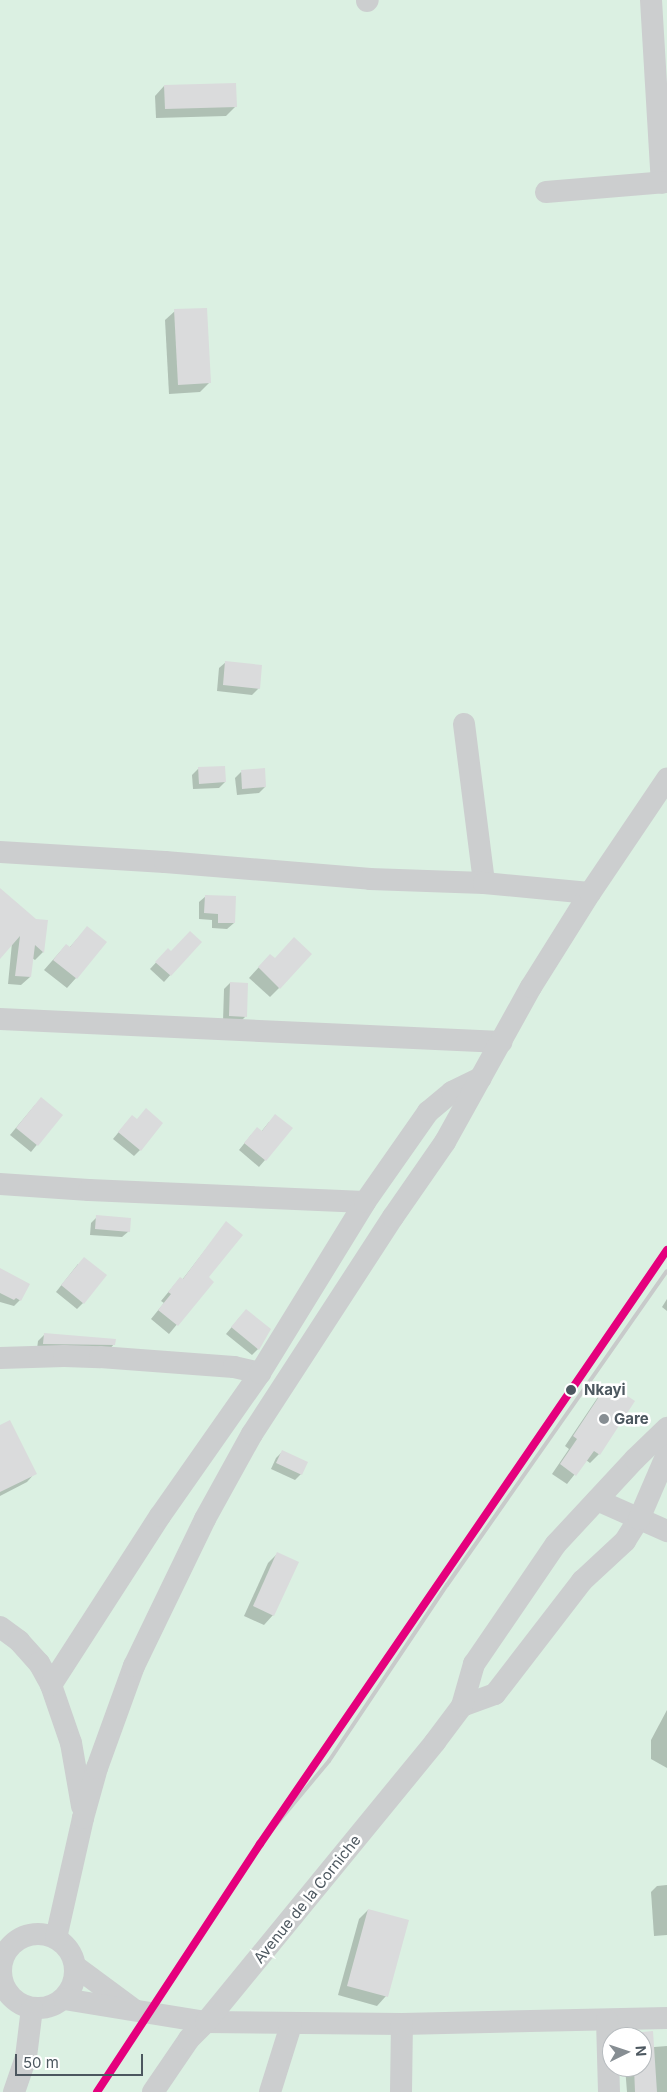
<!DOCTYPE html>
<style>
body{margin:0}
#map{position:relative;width:667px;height:2092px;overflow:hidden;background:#f4f4f4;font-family:Inter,sans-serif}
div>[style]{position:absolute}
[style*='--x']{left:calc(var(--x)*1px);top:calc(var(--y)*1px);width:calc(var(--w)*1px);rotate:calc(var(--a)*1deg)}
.green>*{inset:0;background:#dbf0e2}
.shadow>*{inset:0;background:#0003}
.building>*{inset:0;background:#dadbdc}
.minor>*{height:22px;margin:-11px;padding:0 11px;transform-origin:11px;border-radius:11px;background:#cccecf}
.minor>.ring{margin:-11px;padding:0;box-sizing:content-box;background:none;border:22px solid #cccecf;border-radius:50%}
.rail>*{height:4px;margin:-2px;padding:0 2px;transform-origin:2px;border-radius:2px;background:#c8caca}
.rail-1>*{height:8px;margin:-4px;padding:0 4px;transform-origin:4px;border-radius:4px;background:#e5007d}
.dots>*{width:14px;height:14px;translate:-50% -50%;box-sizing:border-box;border:2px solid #fff;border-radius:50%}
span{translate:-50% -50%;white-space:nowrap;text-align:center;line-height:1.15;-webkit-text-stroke:5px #fff;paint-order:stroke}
.stop-label{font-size:15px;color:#4c575f;font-weight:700}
.left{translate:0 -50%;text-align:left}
.poi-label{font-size:15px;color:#4c575f;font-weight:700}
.street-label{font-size:15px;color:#4c575f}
.north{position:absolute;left:602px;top:2027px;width:50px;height:50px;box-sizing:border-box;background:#fff;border:1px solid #b7bcbf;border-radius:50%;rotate:86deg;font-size:14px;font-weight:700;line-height:20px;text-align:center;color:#4c575f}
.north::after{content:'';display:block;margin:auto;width:18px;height:22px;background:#878e93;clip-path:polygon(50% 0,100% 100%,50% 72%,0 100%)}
.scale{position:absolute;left:15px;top:2054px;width:128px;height:22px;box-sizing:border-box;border:2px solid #4c575f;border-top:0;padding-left:6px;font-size:15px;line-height:18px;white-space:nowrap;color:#4c575f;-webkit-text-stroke:4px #fff;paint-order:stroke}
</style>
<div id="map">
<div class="green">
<div style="clip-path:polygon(evenodd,0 0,667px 0,667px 2092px,0 2092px,0 0,612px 2037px,642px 2037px,642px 2067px,612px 2067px,612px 2037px)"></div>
</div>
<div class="shadow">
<div style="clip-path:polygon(164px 86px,236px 106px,226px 116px,156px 118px,155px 96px)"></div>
<div style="clip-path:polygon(175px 311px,209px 383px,200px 392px,169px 394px,165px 320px)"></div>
<div style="clip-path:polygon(226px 662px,259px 688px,252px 695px,217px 691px,219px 668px)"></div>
<div style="clip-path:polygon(199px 768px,225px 782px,219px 788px,193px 789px,192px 775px)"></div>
<div style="clip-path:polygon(241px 772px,265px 787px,259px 793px,237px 795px,235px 778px)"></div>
<div style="clip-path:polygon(0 896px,35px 920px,46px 921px,43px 952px,35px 960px,32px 958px,30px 977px,21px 985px,8px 984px,12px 943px,0 957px)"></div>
<div style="clip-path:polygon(206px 896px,234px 923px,227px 929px,212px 928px,212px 920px,199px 919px,199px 902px)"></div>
<div style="clip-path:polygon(87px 928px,76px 978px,67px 988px,44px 970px,66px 945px,69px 948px)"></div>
<div style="clip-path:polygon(200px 942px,164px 982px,150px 969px,162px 956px)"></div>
<div style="clip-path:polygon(270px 955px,274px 959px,279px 988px,270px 997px,249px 978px)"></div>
<div style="clip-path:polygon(230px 983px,245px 1017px,239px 1023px,223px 1022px,224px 989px)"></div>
<div style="clip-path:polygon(35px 1105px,61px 1115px,31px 1152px,10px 1135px)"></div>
<div style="clip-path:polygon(132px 1116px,140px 1150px,134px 1156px,113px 1139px)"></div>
<div style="clip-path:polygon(269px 1122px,265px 1160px,259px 1167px,239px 1150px,251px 1135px,261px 1132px)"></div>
<div style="clip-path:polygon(97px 1217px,129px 1231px,122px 1237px,90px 1235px,91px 1223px)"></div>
<div style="clip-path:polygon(226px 1223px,207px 1278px,212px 1282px,169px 1334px,151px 1319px,164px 1303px,161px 1301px,180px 1278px,182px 1280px)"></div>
<div style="clip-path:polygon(78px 1264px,83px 1303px,77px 1309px,56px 1292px)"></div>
<div style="clip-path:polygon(0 1270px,20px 1300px,14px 1306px,0 1302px)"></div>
<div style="clip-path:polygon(667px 1299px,667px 1311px,662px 1307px)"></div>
<div style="clip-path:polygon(240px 1317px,258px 1349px,252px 1355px,226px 1334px)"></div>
<div style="clip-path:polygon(44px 1335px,114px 1344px,108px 1351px,37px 1349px,38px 1341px)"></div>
<div style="clip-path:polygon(608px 1385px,599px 1454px,590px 1463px,586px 1460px,567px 1484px,552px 1474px,569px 1449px,565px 1446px,600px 1394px)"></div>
<div style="clip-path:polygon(0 1427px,35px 1473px,27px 1482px,0 1496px)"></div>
<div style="clip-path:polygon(282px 1452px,301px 1474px,295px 1480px,271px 1469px,276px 1458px)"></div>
<div style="clip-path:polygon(277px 1554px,273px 1615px,264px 1625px,244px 1616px,268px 1563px)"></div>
<div style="clip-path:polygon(667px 1710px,667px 1768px,651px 1759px,651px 1740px)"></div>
<div style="clip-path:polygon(667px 1885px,667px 1935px,654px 1936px,651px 1892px,657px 1886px)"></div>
<div style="clip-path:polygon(368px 1910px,386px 1996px,377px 2006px,338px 1995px,359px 1919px)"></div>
<div style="clip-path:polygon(667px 2046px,667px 2092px,627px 2092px,625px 2067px,642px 2067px,642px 2048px)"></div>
</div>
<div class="building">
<div style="clip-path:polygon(236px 83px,237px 107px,165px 109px,164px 85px)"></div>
<div style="clip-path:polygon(207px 308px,211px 383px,178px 385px,174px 309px)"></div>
<div style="clip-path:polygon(225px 661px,262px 665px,260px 689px,223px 685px)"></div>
<div style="clip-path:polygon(225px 766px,226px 782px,199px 784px,198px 767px)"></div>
<div style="clip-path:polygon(265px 768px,266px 787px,242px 789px,241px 770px)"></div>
<div style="clip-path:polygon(0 888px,36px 919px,48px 920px,44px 953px,35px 945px,31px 977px,15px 976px,20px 936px,0 959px)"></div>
<div style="clip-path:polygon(205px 895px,236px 896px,235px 923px,218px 923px,218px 914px,204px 913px)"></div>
<div style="clip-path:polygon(87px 926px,107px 942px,77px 979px,53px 960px,66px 944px,70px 947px)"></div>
<div style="clip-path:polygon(190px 931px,202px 942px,171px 976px,155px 962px,168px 948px,171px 951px)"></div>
<div style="clip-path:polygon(294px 937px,312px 954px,280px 989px,258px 967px,270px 954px,275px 958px)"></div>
<div style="clip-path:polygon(230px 982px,248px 983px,247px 1017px,229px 1016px)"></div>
<div style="clip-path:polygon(41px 1097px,63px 1115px,38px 1146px,16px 1128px)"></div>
<div style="clip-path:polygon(146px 1108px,163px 1123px,141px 1151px,118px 1132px,132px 1115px,137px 1119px)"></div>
<div style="clip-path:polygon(275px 1114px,293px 1128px,266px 1161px,244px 1143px,257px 1127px,262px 1131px)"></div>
<div style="clip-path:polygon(96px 1215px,131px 1218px,130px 1232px,95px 1229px)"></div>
<div style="clip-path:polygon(226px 1221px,243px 1235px,209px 1277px,214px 1282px,178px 1326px,158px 1310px,171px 1294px,168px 1292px,180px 1277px,183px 1279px)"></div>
<div style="clip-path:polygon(84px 1257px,107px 1275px,84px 1304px,61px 1285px)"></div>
<div style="clip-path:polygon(0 1268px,30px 1284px,21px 1301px,16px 1298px,14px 1300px,0 1293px)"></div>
<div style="clip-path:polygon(246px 1309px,271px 1329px,259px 1350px,231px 1327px)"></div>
<div style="clip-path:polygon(44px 1333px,116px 1339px,115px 1345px,43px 1344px)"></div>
<div style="clip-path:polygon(608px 1383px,635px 1401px,600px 1455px,594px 1451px,576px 1476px,560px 1464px,577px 1439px,573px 1436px)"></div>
<div style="clip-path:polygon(10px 1420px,37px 1474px,0 1492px,0 1425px)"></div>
<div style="clip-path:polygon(282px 1450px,308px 1462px,302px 1475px,276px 1463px)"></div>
<div style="clip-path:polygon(277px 1552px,299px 1562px,274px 1616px,253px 1606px)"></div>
<div style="clip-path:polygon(368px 1909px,409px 1920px,388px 1997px,347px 1986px)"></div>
<div style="clip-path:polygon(653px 2031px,657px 2092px,635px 2092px,634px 2067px,642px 2067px,642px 2032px)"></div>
</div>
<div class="minor">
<div style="--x:651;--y:0;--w:183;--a:86.6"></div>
<div style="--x:367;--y:1;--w:1;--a:-45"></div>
<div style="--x:546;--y:192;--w:121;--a:-4.7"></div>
<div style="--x:464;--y:724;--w:160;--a:82.8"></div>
<div style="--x:0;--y:852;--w:165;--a:3.5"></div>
<div style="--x:165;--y:862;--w:206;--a:4.7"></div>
<div style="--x:370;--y:879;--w:114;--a:2"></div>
<div style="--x:484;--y:883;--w:106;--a:5.4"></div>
<div style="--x:0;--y:1019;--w:502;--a:2.63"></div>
<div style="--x:0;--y:1184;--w:89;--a:3.9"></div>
<div style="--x:89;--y:1190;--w:276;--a:2.5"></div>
<div style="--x:0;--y:1358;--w:64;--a:-1.8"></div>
<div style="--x:64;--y:1356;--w:36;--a:2"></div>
<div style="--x:100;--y:1357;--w:134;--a:4.3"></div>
<div style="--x:234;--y:1367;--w:27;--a:13"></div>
<div style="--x:597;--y:1500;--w:77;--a:23.9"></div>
<div style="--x:0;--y:1627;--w:24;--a:36"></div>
<div style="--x:19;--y:1641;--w:30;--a:48"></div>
<div style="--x:39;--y:1663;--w:25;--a:61"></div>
<div style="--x:51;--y:1685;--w:61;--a:71"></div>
<div style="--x:71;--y:1743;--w:64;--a:80.1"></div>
<div style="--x:51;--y:1685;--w:201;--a:-57.2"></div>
<div style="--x:160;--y:1516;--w:174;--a:-55"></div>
<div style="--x:260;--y:1373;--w:201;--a:-58.4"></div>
<div style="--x:365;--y:1202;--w:110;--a:-55"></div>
<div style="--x:428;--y:1112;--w:31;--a:-40"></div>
<div style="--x:452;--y:1092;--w:32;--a:-26"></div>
<div style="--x:462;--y:1706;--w:35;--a:-20"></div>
<div style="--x:495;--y:1694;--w:143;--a:-52.4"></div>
<div style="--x:582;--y:1581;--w:59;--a:-42.9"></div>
<div style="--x:625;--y:1541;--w:26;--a:-58"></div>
<div style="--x:639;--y:1519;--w:71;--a:-66.7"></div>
<div class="ring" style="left:1px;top:1934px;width:52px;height:52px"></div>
<div style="--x:56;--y:1938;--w:123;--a:-77.3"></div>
<div style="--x:83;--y:1818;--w:52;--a:-74.4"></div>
<div style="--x:97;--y:1768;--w:109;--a:-70.1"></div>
<div style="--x:134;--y:1666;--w:163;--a:-64.2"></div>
<div style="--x:205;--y:1519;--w:97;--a:-61.1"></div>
<div style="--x:252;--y:1434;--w:259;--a:-57"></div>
<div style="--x:393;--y:1217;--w:91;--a:-55.3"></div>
<div style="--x:445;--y:1142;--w:177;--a:-61"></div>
<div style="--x:531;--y:987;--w:111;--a:-57.9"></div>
<div style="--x:590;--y:893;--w:138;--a:-56"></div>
<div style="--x:75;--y:1966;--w:72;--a:36.6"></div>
<div style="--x:64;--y:1999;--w:144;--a:9.2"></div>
<div style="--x:206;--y:2022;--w:196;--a:0.6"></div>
<div style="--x:402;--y:2024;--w:265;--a:-1.3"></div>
<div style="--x:607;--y:2020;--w:72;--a:88.4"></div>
<div style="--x:14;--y:2092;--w:37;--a:-71"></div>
<div style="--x:26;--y:2057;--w:49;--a:-83"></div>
<div style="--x:153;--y:2092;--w:64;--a:-55.8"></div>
<div style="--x:189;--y:2039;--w:24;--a:-45"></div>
<div style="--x:206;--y:2022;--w:362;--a:-50.7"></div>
<div style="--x:435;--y:1742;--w:45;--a:-53.1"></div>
<div style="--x:462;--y:1706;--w:44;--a:-74.1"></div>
<div style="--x:474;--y:1664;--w:145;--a:-55.7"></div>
<div style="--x:556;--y:1544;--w:116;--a:-47.1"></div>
<div style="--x:635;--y:1459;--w:45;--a:-44.1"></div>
<div style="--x:270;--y:2092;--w:70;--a:-72.6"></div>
<div style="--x:401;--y:2092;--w:68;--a:-89.2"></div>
</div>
<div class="rail">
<div style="--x:260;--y:1844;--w:108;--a:-50.3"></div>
<div style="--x:329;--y:1761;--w:212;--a:-56.2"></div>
<div style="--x:447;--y:1585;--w:383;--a:-55"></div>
</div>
<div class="rail-1">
<div style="--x:97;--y:2092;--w:297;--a:-56.7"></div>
<div style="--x:260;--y:1844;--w:720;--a:-55.58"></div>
</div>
<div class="dots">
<div style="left:571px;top:1390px;background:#4c575f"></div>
<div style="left:604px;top:1419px;background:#878e93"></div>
</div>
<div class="stop-label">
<span class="left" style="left:584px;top:1390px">Nkayi</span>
</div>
<div class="poi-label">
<span class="left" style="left:614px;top:1419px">Gare</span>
</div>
<div class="street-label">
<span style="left:307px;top:1899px;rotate:-51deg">Avenue de la Corniche</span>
</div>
<div class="north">N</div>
<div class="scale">50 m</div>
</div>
